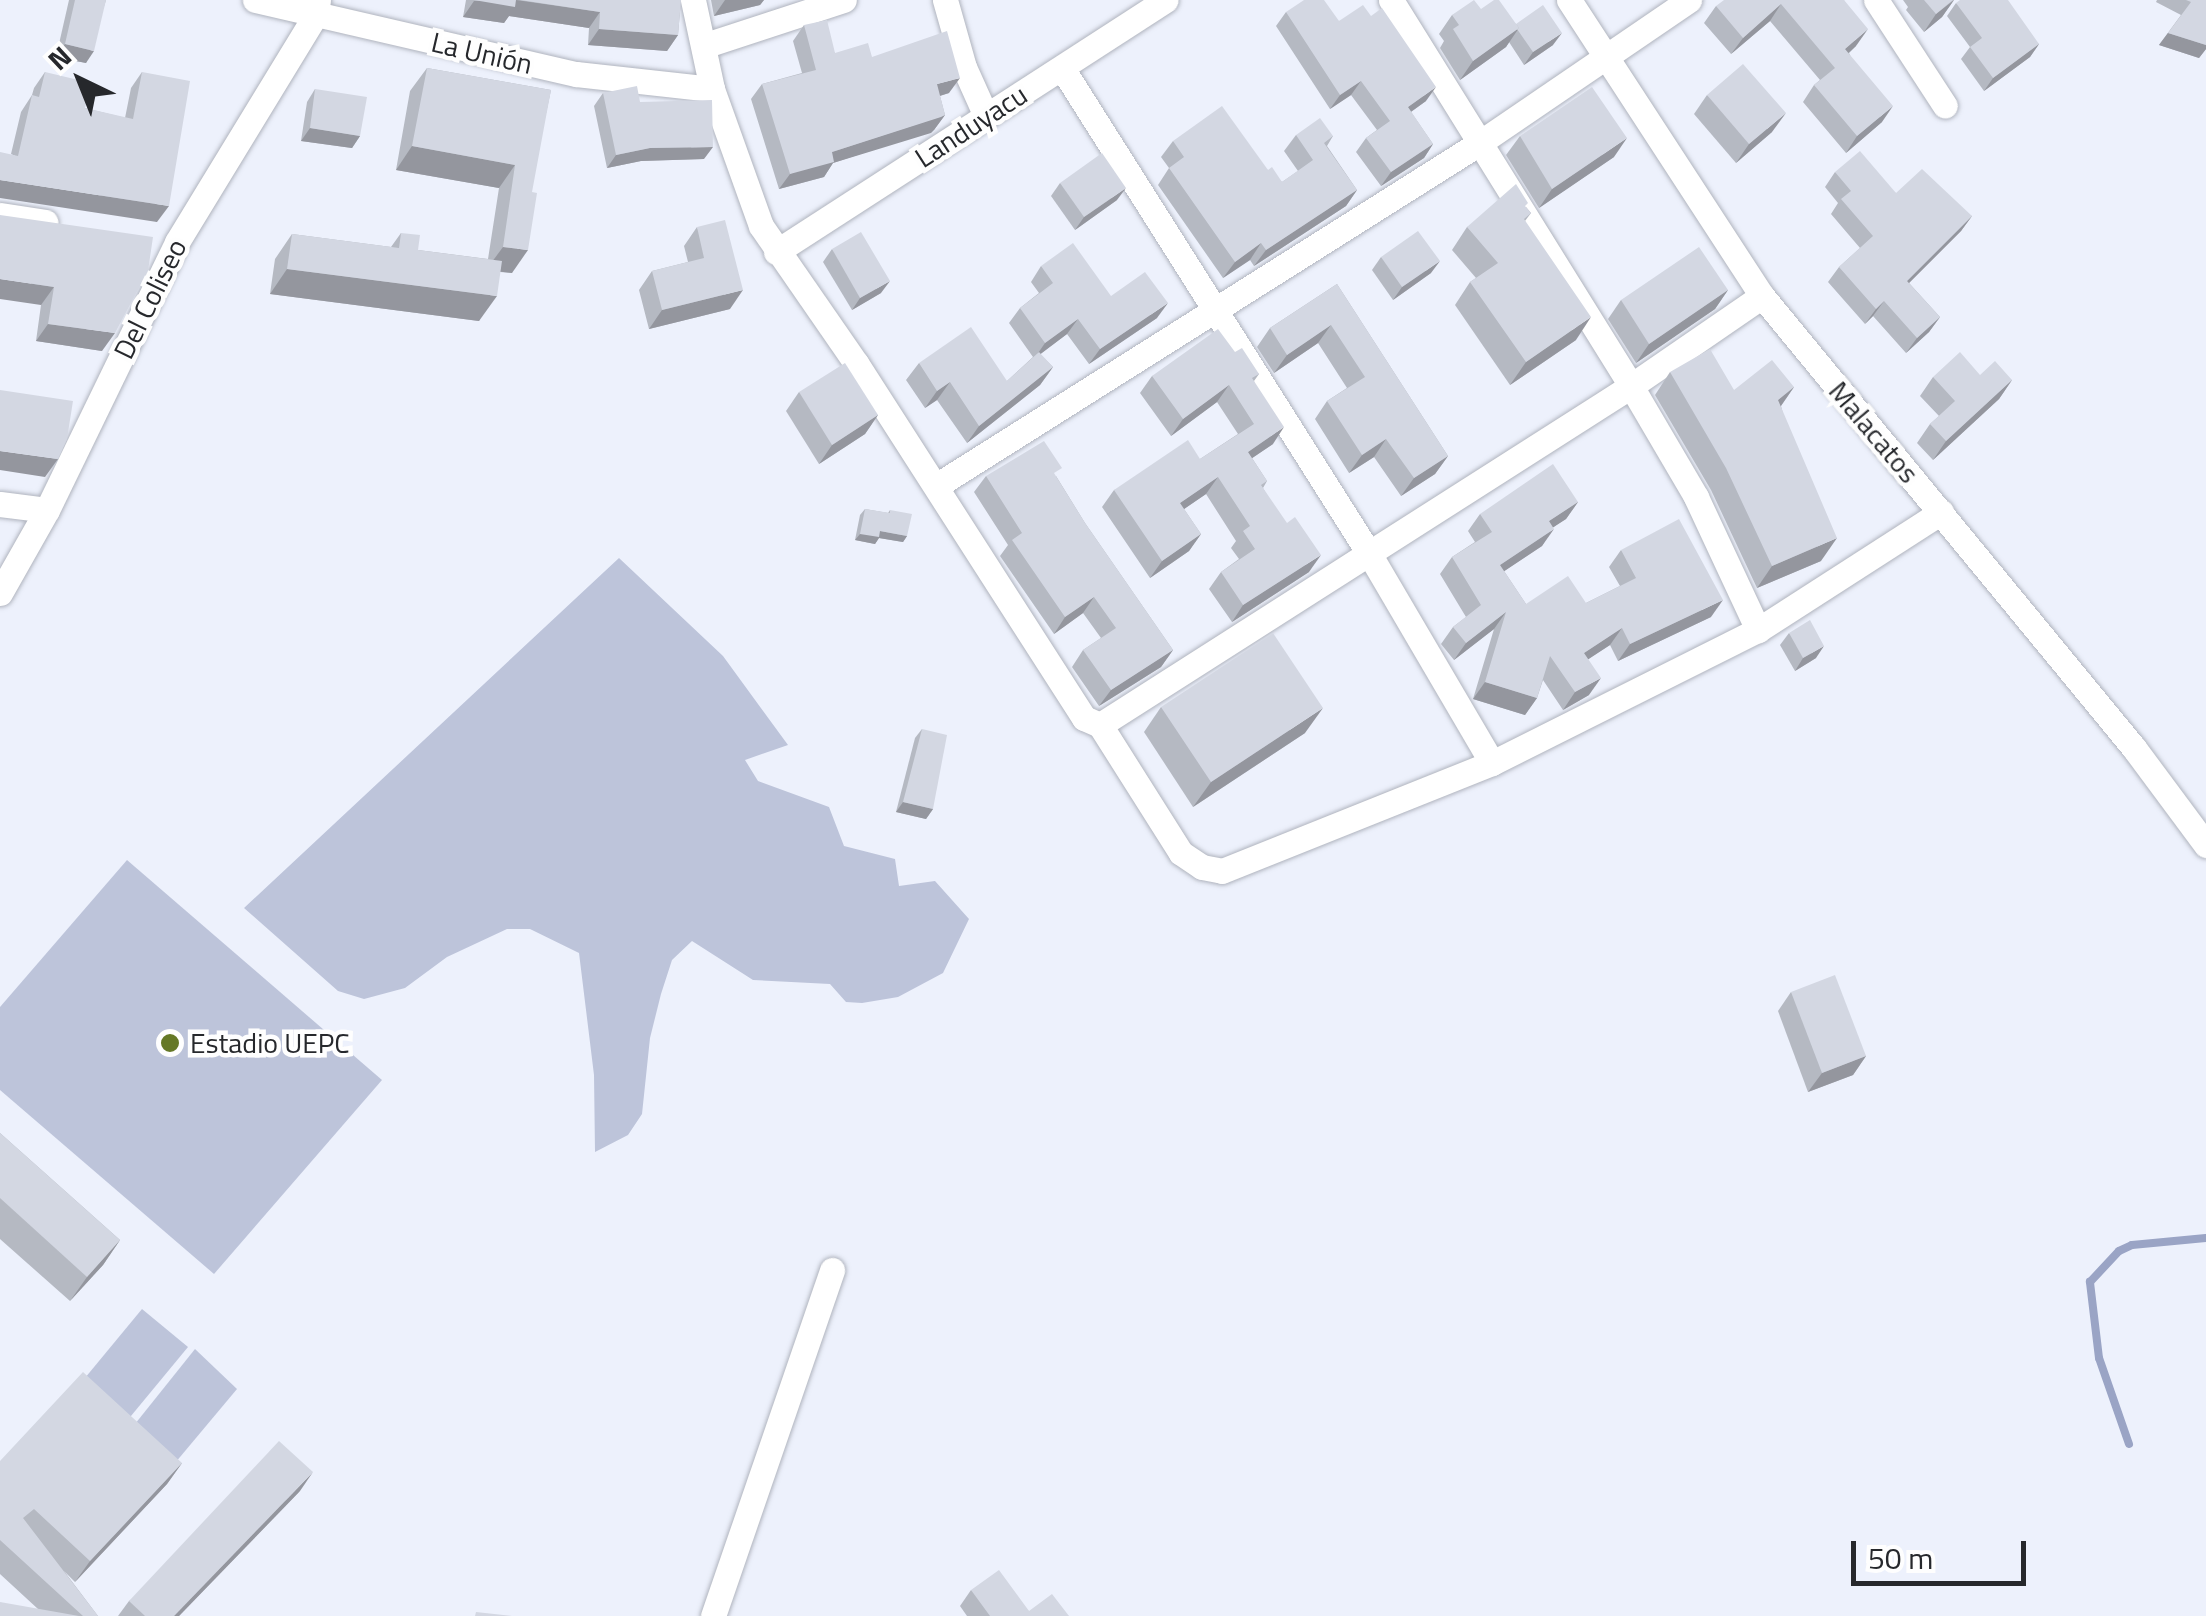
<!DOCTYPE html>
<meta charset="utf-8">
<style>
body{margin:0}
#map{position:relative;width:2206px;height:1616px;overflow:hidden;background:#edf1fc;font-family:"Titillium Web",sans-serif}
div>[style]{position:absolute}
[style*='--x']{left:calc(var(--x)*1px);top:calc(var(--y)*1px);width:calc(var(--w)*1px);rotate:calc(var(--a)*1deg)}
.green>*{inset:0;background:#bdc4da}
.stream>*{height:8px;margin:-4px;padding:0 4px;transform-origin:4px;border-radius:4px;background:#9aa4c5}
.roads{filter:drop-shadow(0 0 2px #b0b4be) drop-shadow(0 0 2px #b0b4be)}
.minor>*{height:25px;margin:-12.5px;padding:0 12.5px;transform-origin:12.5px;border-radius:12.5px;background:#fff}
.wall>*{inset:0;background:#b5b9c2}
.shaded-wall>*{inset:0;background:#94969e}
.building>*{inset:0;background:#d3d7e2}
.dots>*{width:28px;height:28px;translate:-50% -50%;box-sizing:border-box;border:5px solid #fefefe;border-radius:50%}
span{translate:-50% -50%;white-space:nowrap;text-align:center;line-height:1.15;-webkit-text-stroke:9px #fefefe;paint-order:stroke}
.street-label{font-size:28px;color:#26282c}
.poi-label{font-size:28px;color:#26282c}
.left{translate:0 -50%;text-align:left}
.north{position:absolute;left:30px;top:30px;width:100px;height:100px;-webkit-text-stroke:8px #fefefe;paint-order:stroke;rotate:317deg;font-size:28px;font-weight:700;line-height:40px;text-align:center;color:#26282c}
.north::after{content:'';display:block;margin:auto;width:35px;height:45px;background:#26282c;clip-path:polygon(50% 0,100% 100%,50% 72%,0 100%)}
.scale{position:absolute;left:1851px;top:1541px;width:175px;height:45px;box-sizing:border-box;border:5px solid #26282c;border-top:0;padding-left:12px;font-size:30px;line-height:35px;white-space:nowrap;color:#26282c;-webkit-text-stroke:8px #fefefe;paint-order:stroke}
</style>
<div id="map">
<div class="green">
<div style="clip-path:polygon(619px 558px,723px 656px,788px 745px,745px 760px,758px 781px,829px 807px,844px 846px,895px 859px,899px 886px,935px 881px,969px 919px,943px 973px,898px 997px,862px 1003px,846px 1002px,830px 984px,753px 980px,692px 941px,672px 960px,661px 994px,650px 1038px,642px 1114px,628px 1135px,595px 1152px,594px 1075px,579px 953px,530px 929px,507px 929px,447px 957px,405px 988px,364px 999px,338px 991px,244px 908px)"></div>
<div style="clip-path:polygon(127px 860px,382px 1080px,214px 1274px,0 1090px,0 1007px)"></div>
<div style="clip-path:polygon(142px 1309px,188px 1347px,126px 1422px,80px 1384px)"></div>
<div style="clip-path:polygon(195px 1349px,237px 1389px,170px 1469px,131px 1429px)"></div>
</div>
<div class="stream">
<div style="--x:2129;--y:1444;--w:91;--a:-109.2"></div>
<div style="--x:2099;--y:1358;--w:77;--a:-96.8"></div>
<div style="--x:2090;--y:1282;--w:42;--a:-46.9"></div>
<div style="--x:2119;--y:1251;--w:14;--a:-25"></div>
<div style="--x:2132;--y:1245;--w:74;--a:-5.4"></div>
</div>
<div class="roads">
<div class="minor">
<div style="--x:255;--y:0;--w:329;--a:13"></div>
<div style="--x:576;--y:74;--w:137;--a:6.3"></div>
<div style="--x:693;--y:0;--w:91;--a:77.9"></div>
<div style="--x:712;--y:89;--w:145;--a:70.3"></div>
<div style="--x:761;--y:226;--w:167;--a:55.3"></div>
<div style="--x:856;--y:363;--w:422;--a:57.3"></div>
<div style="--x:1084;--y:718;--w:17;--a:24"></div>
<div style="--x:1100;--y:725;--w:630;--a:-32.55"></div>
<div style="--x:1631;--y:386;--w:159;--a:-34.5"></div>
<div style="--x:945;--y:0;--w:70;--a:74.2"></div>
<div style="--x:964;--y:67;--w:54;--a:65.8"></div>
<div style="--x:1391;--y:0;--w:455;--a:58.1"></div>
<div style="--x:1631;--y:386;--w:129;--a:59.6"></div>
<div style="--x:1696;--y:497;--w:147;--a:65"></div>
<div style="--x:1569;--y:0;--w:353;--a:56.9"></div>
<div style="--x:1762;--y:296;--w:585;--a:50.55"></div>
<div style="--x:2134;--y:748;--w:121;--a:53.4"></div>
<div style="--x:1876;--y:0;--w:126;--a:56.9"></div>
<div style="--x:706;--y:45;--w:145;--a:-18.1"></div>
<div style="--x:1062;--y:68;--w:576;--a:57.69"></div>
<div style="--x:1370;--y:555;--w:241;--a:59.6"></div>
<div style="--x:0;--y:215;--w:46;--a:8.8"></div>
<div style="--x:776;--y:252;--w:464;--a:-32.9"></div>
<div style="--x:936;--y:486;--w:644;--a:-32.26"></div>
<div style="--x:1481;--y:142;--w:252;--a:-34.3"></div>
<div style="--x:0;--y:504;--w:47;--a:7.3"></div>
<div style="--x:0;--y:593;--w:95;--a:-60.5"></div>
<div style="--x:47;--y:510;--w:298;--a:-64.1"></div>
<div style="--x:177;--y:242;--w:267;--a:-58.6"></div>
<div style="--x:316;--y:14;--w:14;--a:-82"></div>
<div style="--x:1100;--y:725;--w:151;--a:57.7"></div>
<div style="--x:1181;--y:853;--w:25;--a:34"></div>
<div style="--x:1202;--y:867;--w:20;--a:11"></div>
<div style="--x:1222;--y:871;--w:291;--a:-21.8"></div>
<div style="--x:1492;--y:763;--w:297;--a:-26.6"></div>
<div style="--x:1758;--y:630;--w:218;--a:-32.8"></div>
<div style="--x:713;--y:1616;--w:366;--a:-71"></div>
</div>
</div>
<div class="wall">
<div style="clip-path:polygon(69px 0,106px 0,86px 63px,56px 57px)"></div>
<div style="clip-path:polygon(466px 0,681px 0,678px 35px,667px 51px,588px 45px,589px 28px,509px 16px,504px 23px,463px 17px)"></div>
<div style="clip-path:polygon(711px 0,764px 0,760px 5px,714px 16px)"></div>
<div style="clip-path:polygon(1844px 0,1856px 46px,1849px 53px,1882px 122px,1846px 153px,1803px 102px,1814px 85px,1820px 80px,1770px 21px,1731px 54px,1704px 23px,1716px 6px)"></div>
<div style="clip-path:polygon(1903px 0,1954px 0,1942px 17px,1924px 32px,1906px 10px,1908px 7px)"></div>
<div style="clip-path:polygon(2157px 0,2206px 0,2206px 49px,2199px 58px,2159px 45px,2181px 15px,2156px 2px)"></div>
<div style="clip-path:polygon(1956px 3px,2039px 44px,2030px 57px,1984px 91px,1961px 59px,1970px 47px,1947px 16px)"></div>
<div style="clip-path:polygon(1481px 9px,1516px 24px,1553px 45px,1524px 65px,1509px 42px,1506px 47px,1460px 80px,1440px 48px,1444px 41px,1439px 34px,1452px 15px)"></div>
<div style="clip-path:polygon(1286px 12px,1339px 21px,1371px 16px,1426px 101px,1411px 112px,1433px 144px,1424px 158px,1381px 186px,1356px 152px,1366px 138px,1377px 130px,1351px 95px,1330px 109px,1276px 26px)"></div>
<div style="clip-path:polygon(804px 25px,835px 53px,872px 57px,949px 93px,940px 96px,945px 115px,934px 130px,833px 163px,824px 177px,779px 189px,751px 99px,762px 84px,802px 73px,793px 41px)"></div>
<div style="clip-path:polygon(427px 68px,551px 90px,512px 273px,500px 272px,479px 321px,270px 294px,275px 259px,292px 234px,391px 247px,401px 233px,418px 250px,488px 259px,499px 188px,396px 170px,410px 91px)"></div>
<div style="clip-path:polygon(45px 72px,85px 108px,125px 118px,131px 88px,142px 72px,157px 222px,11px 154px,21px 112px,32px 95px,34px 88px)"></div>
<div style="clip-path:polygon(315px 89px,360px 136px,352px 148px,301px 141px,307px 102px)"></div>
<div style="clip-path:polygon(603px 93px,640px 102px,704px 159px,641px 161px,607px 168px,594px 106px)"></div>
<div style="clip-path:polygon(1707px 95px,1772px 132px,1736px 163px,1694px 114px)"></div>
<div style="clip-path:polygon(1296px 135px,1333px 136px,1327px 146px,1357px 190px,1346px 206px,1254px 266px,1250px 260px,1223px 278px,1158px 185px,1169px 168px,1161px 157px,1173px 141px,1268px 170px,1282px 182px,1298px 171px,1284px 151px)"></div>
<div style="clip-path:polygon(1520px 136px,1614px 157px,1539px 208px,1506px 155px)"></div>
<div style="clip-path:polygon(1835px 172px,1896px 193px,1972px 216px,1961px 231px,1909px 283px,1940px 317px,1929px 332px,1906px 353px,1873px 316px,1865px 324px,1828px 282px,1839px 267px,1860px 248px,1831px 214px,1838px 203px,1825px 187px)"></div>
<div style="clip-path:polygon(1060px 183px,1117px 200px,1075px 230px,1051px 196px)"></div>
<div style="clip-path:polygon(1526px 207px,1531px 213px,1525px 221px,1576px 340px,1510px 385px,1455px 305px,1470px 282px,1476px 278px,1452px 250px,1467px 227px)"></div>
<div style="clip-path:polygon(0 215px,102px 351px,36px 341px,41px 305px)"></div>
<div style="clip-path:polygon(697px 227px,730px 309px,649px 329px,639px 290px,652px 271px,688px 262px,684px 246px)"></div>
<div style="clip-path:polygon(832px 249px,881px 293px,852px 310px,823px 262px)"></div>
<div style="clip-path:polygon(1381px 257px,1431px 273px,1393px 300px,1372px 270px)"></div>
<div style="clip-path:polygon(1041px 266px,1157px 318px,1089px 364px,1067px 334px,1040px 354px,1053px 367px,1040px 385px,967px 443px,937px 400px,925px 408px,906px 380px,919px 363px,1007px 381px,1033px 357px,1009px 323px,1020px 308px,1039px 293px,1031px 282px)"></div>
<div style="clip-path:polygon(1337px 284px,1448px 456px,1435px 474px,1401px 496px,1374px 457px,1349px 473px,1315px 419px,1327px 401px,1347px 388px,1318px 343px,1274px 373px,1257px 347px,1270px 328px)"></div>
<div style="clip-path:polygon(1728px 290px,1715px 309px,1636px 363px,1608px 319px,1621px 300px)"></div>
<div style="clip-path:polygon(1235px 352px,1259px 374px,1254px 381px,1273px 444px,1252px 458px,1267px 481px,1263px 488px,1309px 572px,1232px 622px,1209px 589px,1221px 572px,1239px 559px,1231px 548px,1236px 541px,1206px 494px,1184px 509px,1201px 534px,1189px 551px,1150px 578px,1102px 507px,1114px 490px,1200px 459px,1238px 434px,1217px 402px,1171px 436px,1140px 393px,1152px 376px)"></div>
<div style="clip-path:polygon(1670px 372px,1734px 390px,1794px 387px,1781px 406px,1821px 561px,1757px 588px,1711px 490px,1655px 395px)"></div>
<div style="clip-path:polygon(1980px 375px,2012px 380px,1999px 399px,1933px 460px,1917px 443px,1930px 424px,1939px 416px,1920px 396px,1933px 377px)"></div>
<div style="clip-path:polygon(799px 392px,878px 415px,865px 434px,819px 464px,786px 411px)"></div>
<div style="clip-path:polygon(986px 476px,1056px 476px,1085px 523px,1173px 650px,1161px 667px,1099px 706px,1072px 667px,1083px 650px,1101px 638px,1083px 613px,1054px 634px,1000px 556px,1008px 545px,974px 492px)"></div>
<div style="clip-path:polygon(1578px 502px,1566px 519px,1553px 527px,1542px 546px,1504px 571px,1526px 604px,1586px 603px,1620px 586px,1609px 567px,1621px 550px,1711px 617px,1618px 661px,1610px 645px,1588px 659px,1589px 695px,1563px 710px,1543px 680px,1537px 698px,1525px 715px,1473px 699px,1494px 629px,1454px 660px,1441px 644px,1453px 627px,1466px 617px,1440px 574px,1452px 557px,1475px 542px,1468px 531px,1480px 514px)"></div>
<div style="clip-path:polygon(865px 509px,888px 513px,890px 510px,907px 536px,903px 542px,879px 538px,875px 544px,855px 540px,860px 515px)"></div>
<div style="clip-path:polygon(1789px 633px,1816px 658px,1795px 671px,1780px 645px)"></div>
<div style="clip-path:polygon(1161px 707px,1305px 733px,1193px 807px,1144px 732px)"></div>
<div style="clip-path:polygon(922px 729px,933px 809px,926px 819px,896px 812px,915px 738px)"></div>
<div style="clip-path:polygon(1791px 992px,1866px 1056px,1853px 1075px,1808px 1092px,1778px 1011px)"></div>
<div style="clip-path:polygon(0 1133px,120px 1240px,103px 1265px,70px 1301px,0 1239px)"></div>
<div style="clip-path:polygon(0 1461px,182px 1463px,167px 1484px,75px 1582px,64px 1571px,98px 1616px,0 1616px,38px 1609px,0 1574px)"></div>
<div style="clip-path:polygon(300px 1491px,179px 1616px,118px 1616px,129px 1601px)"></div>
<div style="clip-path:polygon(971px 1590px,1029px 1611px,1069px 1616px,967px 1616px,960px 1606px)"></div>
</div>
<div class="shaded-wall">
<div style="clip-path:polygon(516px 0,600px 12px,589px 28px,509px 16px,504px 23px,463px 17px,474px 1px)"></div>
<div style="clip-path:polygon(725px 0,764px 0,760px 5px,714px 16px)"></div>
<div style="clip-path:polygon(1954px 0,1942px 17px,1924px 32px,1936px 14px)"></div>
<div style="clip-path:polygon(1781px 4px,1770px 21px,1731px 54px,1743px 38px)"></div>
<div style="clip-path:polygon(1519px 28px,1506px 47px,1460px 80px,1473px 61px)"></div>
<div style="clip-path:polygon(599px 29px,678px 35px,667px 51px,588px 45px)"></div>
<div style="clip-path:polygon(1868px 29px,1856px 46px,1834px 66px,1845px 49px)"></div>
<div style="clip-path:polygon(1562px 33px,1553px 45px,1524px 65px,1533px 52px)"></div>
<div style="clip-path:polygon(2168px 33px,2206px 45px,2206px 49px,2199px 58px,2159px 45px)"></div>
<div style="clip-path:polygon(65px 44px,94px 51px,86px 63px,56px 57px)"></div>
<div style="clip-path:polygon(2039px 44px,2030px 57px,1984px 91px,1993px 78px)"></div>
<div style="clip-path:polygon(960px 78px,949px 93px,926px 100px,937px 84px)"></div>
<div style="clip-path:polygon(1361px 81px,1351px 95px,1330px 109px,1340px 95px)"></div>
<div style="clip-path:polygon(1436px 87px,1426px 101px,1398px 121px,1408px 107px)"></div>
<div style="clip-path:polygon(1893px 106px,1882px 122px,1846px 153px,1857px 136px)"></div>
<div style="clip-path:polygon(1786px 113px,1772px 132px,1736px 163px,1749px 144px)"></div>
<div style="clip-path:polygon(945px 115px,934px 130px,931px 133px,833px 163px,824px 177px,779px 189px,790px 174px,832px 152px)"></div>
<div style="clip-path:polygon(310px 128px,360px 136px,352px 148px,301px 141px)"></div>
<div style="clip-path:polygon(1627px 138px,1614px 157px,1539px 208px,1552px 189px)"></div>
<div style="clip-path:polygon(1433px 144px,1424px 158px,1381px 186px,1391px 172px)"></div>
<div style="clip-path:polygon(412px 146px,515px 165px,499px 188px,396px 170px)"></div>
<div style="clip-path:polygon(713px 147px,704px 159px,641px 161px,607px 168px,616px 155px,650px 148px)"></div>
<div style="clip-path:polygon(0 180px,169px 206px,157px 222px,0 198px)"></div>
<div style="clip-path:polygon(1126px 188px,1117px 200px,1075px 230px,1084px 217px)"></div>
<div style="clip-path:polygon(1357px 190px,1346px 206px,1254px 266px,1266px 250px)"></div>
<div style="clip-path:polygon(1972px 216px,1961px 231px,1896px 296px,1907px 281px)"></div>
<div style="clip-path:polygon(1261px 243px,1250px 260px,1223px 278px,1235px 262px)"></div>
<div style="clip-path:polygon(503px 247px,528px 250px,512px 273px,486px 270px)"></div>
<div style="clip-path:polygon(1440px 261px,1431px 273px,1393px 300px,1402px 287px)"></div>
<div style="clip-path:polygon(287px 269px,497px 296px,479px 321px,270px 294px)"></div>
<div style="clip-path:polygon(0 279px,54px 287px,41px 305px,0 299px)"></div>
<div style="clip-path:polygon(890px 281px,881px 293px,852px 310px,860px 298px)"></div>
<div style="clip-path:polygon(743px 290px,730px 309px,649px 329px,662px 310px)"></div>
<div style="clip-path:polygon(1728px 290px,1715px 309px,1636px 363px,1649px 344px)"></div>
<div style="clip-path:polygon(1884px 301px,1873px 316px,1865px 324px,1876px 309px)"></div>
<div style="clip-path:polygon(1168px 303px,1157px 318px,1089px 364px,1100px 349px)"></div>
<div style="clip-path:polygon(1591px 317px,1576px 340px,1510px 385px,1526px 362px)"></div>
<div style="clip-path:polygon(1940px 317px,1929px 332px,1906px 353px,1917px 338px)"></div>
<div style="clip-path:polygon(1078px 319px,1067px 334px,1034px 359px,1045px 343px)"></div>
<div style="clip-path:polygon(48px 324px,115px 333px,102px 351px,36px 341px)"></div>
<div style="clip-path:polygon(1331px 325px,1318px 343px,1274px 373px,1287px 355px)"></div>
<div style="clip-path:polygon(1053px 367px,1040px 385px,967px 443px,979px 426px)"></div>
<div style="clip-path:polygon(2012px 380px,1999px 399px,1933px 460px,1946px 441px)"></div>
<div style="clip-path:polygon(950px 382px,937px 400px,925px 408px,937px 391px)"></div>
<div style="clip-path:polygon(1229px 385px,1217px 402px,1171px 436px,1183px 419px)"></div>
<div style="clip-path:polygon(1794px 387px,1778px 410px,1778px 400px)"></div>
<div style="clip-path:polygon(878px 415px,865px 434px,819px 464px,832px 445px)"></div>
<div style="clip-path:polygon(1284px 427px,1273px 444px,1236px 469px,1248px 452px)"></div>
<div style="clip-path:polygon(1386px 439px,1374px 457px,1349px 473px,1362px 455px)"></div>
<div style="clip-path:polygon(0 451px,58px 459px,45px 477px,0 470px)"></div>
<div style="clip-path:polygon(1448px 456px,1435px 474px,1401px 496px,1414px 478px)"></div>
<div style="clip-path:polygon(1218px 477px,1206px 494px,1168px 520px,1180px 503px)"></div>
<div style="clip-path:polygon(1578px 502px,1566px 519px,1537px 538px,1549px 521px)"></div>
<div style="clip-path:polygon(1554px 529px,1542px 546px,1488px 582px,1500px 565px)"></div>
<div style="clip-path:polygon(880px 531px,907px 536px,903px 542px,879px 538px,875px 544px,855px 540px,860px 534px)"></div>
<div style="clip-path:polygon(1201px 534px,1189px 551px,1150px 578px,1162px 561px)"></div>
<div style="clip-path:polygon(1837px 538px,1821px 561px,1757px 588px,1772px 566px)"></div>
<div style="clip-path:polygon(1321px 555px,1309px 572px,1232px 622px,1243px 605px)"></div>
<div style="clip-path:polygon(1094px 597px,1083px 613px,1054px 634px,1065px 617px)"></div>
<div style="clip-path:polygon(1723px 600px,1711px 617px,1618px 661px,1630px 644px)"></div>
<div style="clip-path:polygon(1506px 612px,1494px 629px,1454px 660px,1466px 643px)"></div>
<div style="clip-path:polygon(1622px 628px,1610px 645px,1572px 670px,1584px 653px)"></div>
<div style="clip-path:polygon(1824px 646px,1816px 658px,1795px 671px,1803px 658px)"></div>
<div style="clip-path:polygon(1173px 650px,1161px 667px,1099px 706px,1111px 690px)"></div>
<div style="clip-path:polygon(1601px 678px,1589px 695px,1563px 710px,1575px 692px)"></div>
<div style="clip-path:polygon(1485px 682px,1537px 698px,1525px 715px,1473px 699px)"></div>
<div style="clip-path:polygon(1323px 708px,1305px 733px,1193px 807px,1211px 782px)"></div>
<div style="clip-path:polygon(903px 802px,933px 809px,926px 819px,896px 812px)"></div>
<div style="clip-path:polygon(1866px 1056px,1853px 1075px,1808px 1092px,1822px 1073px)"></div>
<div style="clip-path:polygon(120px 1240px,103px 1265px,70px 1301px,87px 1277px)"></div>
<div style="clip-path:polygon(182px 1463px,167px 1484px,75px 1582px,90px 1561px)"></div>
<div style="clip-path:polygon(313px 1472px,300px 1491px,179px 1616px,174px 1616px)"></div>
</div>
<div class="building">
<div style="clip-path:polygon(75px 0,106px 0,94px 51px,65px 44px)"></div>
<div style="clip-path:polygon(474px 0,516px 0,515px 7px)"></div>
<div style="clip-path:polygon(520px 0,681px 0,678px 35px,599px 29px,600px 12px)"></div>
<div style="clip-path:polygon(1304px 0,1324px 0,1339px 21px,1363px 5px,1371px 16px,1382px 8px,1436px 87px,1408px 107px,1433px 144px,1391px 172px,1366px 138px,1390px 121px,1361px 81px,1340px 95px,1286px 12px)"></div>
<div style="clip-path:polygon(1474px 0,1481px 9px,1494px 0,1499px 0,1519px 28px,1473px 61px,1453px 29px,1459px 25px,1452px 15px)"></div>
<div style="clip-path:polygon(1724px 0,1844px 0,1868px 29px,1845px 49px,1893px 106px,1857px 136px,1814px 85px,1835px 68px,1781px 4px,1743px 38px,1716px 6px)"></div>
<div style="clip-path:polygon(1924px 0,1953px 0,1936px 14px)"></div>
<div style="clip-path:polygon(1960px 0,2008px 0,2039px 44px,1993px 78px,1970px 47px,1982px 38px,1956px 3px)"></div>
<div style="clip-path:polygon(2186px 0,2206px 0,2206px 45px,2168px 33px,2191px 2px)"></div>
<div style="clip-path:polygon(1543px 5px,1562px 33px,1533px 52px,1517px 29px,1519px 28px,1516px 24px)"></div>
<div style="clip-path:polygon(827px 20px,835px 53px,868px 43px,872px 57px,947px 31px,960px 78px,937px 84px,945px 115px,941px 117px,832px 152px,834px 162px,790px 174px,762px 84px,816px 70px,804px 25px)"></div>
<div style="clip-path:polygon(1743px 64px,1786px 113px,1749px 144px,1707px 95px)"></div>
<div style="clip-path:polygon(427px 68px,551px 90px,532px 192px,537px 193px,528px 250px,503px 247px,515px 165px,412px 146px)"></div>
<div style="clip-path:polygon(45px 72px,91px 83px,85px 108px,133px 119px,142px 72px,190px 81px,169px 206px,0 180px,0 152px,18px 156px,32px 95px,39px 97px)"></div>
<div style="clip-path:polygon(637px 86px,640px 102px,712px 100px,713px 147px,650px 148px,616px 155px,603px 93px)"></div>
<div style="clip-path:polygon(1592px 87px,1627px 138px,1552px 189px,1520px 136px)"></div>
<div style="clip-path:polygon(315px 89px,367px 97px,360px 136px,310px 128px)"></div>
<div style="clip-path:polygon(1222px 106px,1268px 170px,1272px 167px,1282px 182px,1313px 160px,1296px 135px,1320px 118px,1333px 136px,1324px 143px,1357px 190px,1266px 250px,1261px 243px,1235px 262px,1169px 168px,1184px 157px,1173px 141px)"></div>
<div style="clip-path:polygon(1860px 151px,1896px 193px,1922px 169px,1972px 216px,1907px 281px,1940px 317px,1917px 338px,1884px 301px,1876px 309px,1839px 267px,1873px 236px,1841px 199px,1851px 191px,1835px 172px)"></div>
<div style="clip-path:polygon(1102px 153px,1126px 188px,1084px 217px,1060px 183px)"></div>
<div style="clip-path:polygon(1516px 184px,1528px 203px,1525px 206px,1531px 213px,1524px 219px,1591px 317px,1526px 362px,1470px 282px,1498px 263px,1467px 227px)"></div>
<div style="clip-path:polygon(0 215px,153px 237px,148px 271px,115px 333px,48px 324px,54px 287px,0 279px)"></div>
<div style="clip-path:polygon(725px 220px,743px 290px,662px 310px,652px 271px,704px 258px,697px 227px)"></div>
<div style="clip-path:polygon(1418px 231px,1440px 261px,1402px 287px,1381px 257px)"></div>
<div style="clip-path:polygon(861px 232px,890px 281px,860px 298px,832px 249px)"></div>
<div style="clip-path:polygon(401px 233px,420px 235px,418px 250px,502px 261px,497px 296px,287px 269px,292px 234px,399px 248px)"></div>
<div style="clip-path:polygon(1073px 243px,1111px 296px,1145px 272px,1168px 303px,1100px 349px,1078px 319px,1045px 343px,1020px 308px,1053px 283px,1041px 266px)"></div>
<div style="clip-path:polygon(1699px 247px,1728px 290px,1649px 344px,1621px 300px)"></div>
<div style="clip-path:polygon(1337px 284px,1448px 456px,1414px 478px,1386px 439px,1362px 455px,1327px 401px,1365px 377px,1331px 325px,1287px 355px,1270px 328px)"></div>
<div style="clip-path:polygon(971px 327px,1007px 381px,1039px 352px,1053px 367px,979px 426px,950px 382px,937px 391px,919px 363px)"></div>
<div style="clip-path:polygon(1218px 329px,1235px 352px,1242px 348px,1259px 374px,1252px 378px,1284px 427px,1248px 452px,1267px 481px,1261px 485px,1287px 523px,1295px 517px,1321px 555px,1243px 605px,1221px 572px,1255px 549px,1243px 531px,1250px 526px,1218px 477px,1180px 503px,1201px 534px,1162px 561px,1114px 490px,1188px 440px,1200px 459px,1254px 424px,1229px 385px,1183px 419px,1152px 376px)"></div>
<div style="clip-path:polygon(1710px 349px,1734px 390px,1772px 360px,1794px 387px,1778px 400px,1837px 538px,1772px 566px,1726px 468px,1670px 372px)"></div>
<div style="clip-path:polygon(1960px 352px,1980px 375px,1995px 361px,2012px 380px,1946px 441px,1930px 424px,1955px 401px,1933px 377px)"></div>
<div style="clip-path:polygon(845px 363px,878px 415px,832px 445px,799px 392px)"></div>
<div style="clip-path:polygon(0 390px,73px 401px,67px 439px,58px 459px,0 451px)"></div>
<div style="clip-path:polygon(1044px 441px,1062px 468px,1054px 473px,1085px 523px,1173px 650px,1111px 690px,1083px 650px,1116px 628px,1094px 597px,1065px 617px,1012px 540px,1022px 533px,986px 476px)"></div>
<div style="clip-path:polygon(1553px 464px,1578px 502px,1549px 521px,1554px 529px,1500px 565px,1526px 604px,1568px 576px,1586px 603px,1636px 578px,1621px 550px,1679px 519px,1723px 600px,1630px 644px,1622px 628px,1584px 653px,1601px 678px,1575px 692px,1550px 656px,1537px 698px,1485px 682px,1506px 612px,1466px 643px,1453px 627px,1481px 605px,1452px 557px,1492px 532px,1480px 514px)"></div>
<div style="clip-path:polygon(865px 509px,890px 513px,890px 510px,912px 514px,907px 536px,880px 531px,879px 537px,860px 534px)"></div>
<div style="clip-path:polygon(1810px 620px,1824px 646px,1803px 658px,1789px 633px)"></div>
<div style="clip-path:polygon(1273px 633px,1323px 708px,1211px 782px,1161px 707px)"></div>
<div style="clip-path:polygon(922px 729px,947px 735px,933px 809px,903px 802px)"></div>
<div style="clip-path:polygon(1835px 975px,1866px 1056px,1822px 1073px,1791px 992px)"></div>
<div style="clip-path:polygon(0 1133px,120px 1240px,87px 1277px,0 1198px)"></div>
<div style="clip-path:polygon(83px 1372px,182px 1463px,90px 1561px,34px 1509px,23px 1518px,98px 1616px,83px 1616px,0 1540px,0 1461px)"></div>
<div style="clip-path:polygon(279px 1441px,313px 1472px,174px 1616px,145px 1616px,129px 1601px)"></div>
<div style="clip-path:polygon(999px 1570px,1029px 1611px,1052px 1594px,1069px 1616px,990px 1616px,971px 1590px)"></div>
<div style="clip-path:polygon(0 1602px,79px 1616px,0 1616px)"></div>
<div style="clip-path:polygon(476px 1612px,512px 1616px,475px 1616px)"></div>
</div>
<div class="dots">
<div style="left:170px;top:1043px;background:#657827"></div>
</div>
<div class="street-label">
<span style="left:482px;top:53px;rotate:13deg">La Unión</span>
<span style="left:971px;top:126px;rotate:-33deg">Landuyacu</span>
<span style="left:150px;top:299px;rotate:-64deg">Del Coliseo</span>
<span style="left:1874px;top:432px;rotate:50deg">Malacatos</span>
</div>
<div class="poi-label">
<span class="left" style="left:190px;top:1043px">Estadio UEPC</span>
</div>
<div class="north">N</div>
<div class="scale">50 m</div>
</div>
